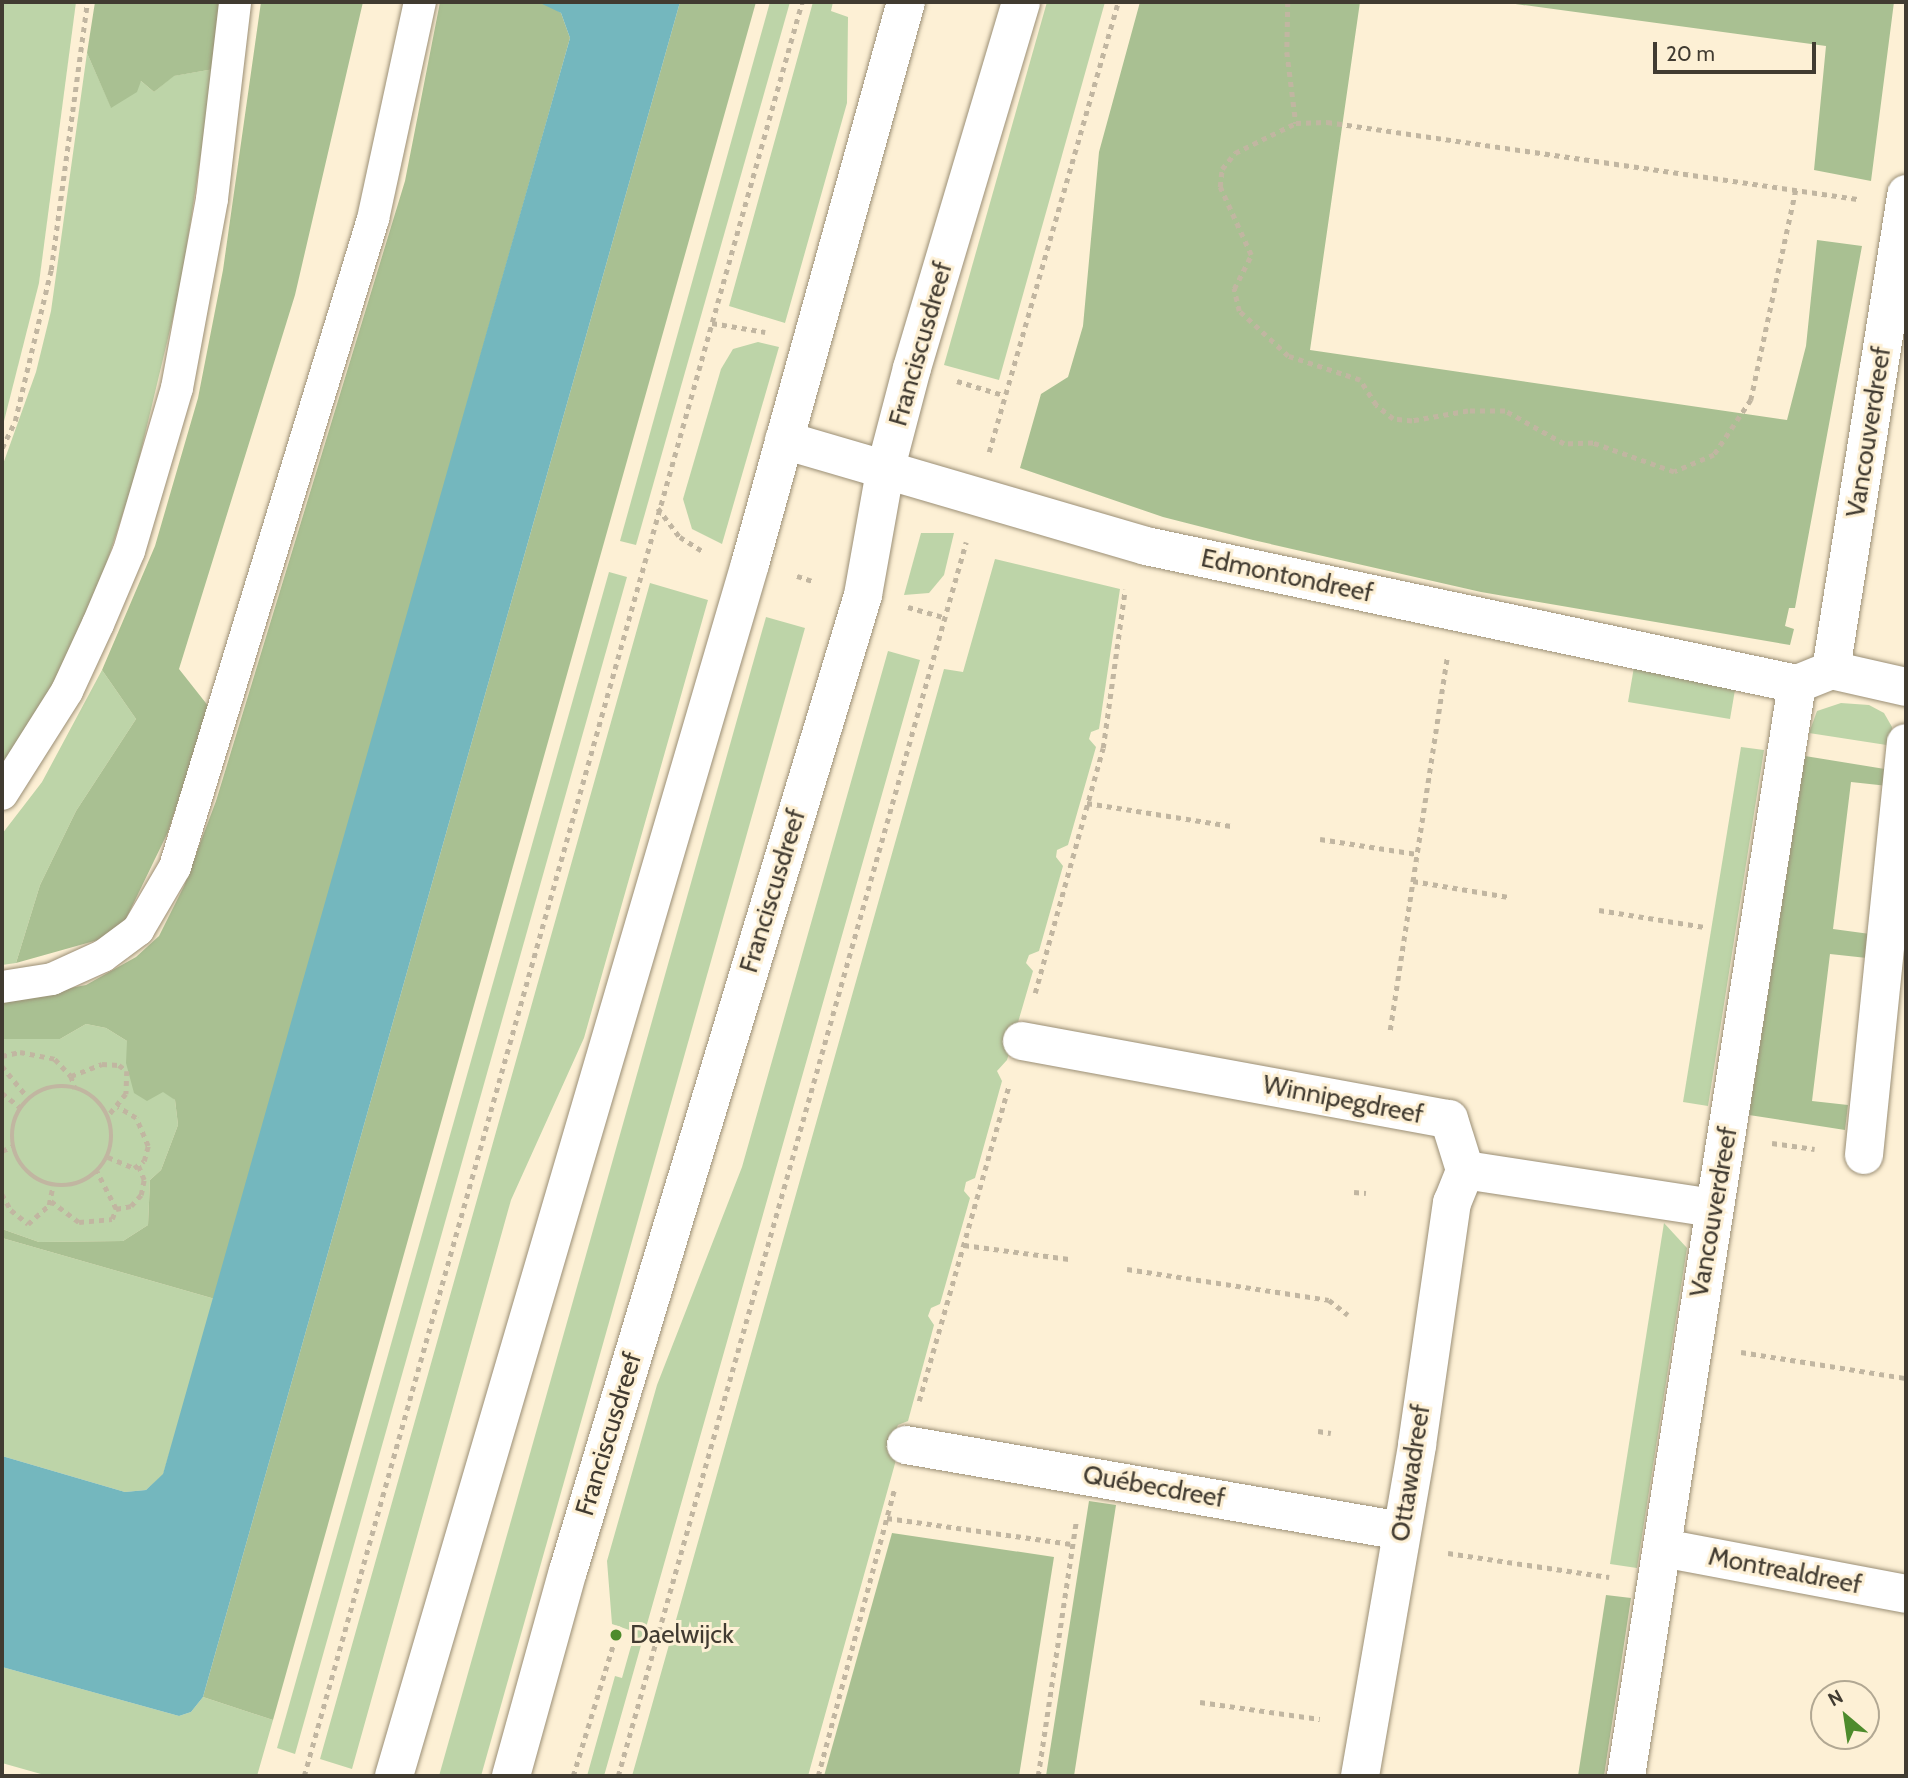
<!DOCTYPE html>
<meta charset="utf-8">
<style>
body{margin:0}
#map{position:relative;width:1908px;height:1778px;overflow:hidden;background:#fdf0d5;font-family:Cabin,sans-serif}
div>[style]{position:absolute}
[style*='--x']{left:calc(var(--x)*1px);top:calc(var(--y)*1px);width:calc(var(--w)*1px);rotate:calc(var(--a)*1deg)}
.green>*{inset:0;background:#bdd4a8}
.forest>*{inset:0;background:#a9c092}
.water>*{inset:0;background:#74b7be}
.path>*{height:4.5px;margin-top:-2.25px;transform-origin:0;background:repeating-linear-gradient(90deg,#c1b6a1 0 5px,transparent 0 10px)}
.path>.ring{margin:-2.25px;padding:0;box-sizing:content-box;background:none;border:4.5px solid #c1b6a1;border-radius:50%}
.roads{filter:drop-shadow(0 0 2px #9b8f76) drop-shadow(0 0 2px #9b8f76)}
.lane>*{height:32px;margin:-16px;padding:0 16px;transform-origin:16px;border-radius:16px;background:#fff}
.street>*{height:38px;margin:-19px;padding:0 19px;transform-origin:19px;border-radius:19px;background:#fff}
.secondary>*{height:38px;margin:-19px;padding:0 19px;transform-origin:19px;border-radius:19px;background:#fff}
.dots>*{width:19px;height:19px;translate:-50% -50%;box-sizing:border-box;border:4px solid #fdf0d5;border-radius:50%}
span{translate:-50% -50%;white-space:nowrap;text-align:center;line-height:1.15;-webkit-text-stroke:6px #fdf0d5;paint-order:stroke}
.street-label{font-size:26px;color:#413b31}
.poi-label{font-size:26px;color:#413b31}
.left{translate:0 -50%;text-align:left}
.frame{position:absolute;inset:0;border:4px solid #413b31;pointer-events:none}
.north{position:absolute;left:1810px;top:1680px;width:70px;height:70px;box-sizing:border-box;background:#fdf0d5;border:2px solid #b2a893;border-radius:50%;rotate:331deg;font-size:19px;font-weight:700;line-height:28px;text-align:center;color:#413b31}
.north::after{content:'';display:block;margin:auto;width:24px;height:32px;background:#4d8b2c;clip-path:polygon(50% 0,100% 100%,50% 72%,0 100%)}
.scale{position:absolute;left:1653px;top:42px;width:163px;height:32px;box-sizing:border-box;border:4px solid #413b31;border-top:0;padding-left:9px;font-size:21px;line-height:24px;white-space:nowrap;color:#413b31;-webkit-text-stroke:5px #fdf0d5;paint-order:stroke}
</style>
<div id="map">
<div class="green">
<div style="clip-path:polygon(2px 2px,76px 2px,39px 283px,2px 429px)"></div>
<div style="clip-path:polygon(770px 2px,790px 2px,636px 545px,620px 541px)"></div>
<div style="clip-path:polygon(813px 2px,833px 2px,831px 11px,848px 17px,847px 103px,785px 323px,729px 306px)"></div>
<div style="clip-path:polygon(1047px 2px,1105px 2px,999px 380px,944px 365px)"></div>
<div style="clip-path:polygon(87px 53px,111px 107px,141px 81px,154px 92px,173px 76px,214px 69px,181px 284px,134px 480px,100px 583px,68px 661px,2px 774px,2px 467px,36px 372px,51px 311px)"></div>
<div style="clip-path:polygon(758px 342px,779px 347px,722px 544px,692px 529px,683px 499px,721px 369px,733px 349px)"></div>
<div style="clip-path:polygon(921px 533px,954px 533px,944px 575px,929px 593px,904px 595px)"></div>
<div style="clip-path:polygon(995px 559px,1120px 589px,1099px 729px,1091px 732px,1089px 739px,1096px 747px,1068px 845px,1057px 850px,1056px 857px,1063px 866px,1039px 951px,1029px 955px,1026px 963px,1033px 971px,1007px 1060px,997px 1071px,1002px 1081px,975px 1178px,966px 1182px,964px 1191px,970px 1198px,940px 1304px,931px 1308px,928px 1316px,934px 1325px,908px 1421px,898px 1425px,895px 1432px,901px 1442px,808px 1776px,632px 1776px,944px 669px,963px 672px)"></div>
<div style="clip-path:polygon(609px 572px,627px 577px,295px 1754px,277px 1748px)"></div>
<div style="clip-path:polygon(650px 583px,708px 600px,584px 1038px,511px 1200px,352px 1769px,320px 1759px)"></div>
<div style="clip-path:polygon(766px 617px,805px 628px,481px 1776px,439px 1776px)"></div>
<div style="clip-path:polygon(888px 651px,920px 660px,604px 1776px,587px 1776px,615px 1676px,622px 1678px,635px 1632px,612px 1624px,607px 1561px,657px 1385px,742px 1167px)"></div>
<div style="clip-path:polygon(1634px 667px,1736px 684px,1730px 719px,1628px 702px)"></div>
<div style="clip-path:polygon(102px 670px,136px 719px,76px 811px,40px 885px,16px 963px,2px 965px,2px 834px,42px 782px)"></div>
<div style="clip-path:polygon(1841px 703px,1869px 705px,1884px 713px,1892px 727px,1893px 746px,1809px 733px,1817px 711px)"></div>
<div style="clip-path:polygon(1741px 747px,1764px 750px,1708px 1106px,1683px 1102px)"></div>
<div style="clip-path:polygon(86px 1024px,106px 1028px,127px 1041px,129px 1055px,175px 1100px,178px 1125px,161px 1170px,150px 1180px,148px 1225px,123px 1241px,39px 1242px,2px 1229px,2px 1039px,60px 1039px)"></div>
<div style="clip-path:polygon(1664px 1223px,1687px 1248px,1637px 1568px,1610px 1564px)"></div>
<div style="clip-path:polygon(2px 1238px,215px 1299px,163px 1475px,146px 1490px,125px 1492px,2px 1456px)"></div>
<div style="clip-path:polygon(2px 1667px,179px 1716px,191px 1712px,203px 1697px,273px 1720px,257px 1776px,48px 1776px,2px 1763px)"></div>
</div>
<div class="forest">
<div style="clip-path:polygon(95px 2px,223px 2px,214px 69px,174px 76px,154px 92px,141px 81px,137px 92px,111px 108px,87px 53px)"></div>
<div style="clip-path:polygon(261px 2px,363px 2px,295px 295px,179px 669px,209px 707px,168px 832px,124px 923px,105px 938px,16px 963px,40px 885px,76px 811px,136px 719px,102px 670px,155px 546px,198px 398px,223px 270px)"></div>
<div style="clip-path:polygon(440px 2px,548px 4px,561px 13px,570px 38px,215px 1299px,2px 1238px,2px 1229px,39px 1242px,123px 1241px,148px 1225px,150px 1180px,161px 1170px,178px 1125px,175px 1100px,163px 1092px,147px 1101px,134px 1093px,126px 1063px,127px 1041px,106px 1028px,86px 1024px,60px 1039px,2px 1039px,2px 1001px,86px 985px,136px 957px,159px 936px,184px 886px,216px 801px,405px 181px)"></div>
<div style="clip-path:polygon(680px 2px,756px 2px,273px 1720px,203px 1697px)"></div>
<div style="clip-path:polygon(1140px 2px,1360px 2px,1310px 350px,1787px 420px,1806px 346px,1817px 240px,1862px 246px,1795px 608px,1789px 608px,1785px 626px,1794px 629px,1790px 645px,1481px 592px,1253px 540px,1163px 517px,1020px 468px,1041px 394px,1068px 377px,1083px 326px,1099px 152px)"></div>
<div style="clip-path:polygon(1501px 2px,1894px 2px,1871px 181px,1814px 170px,1826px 46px)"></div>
<div style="clip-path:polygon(1805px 756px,1891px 770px,1888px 786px,1851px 782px,1833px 929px,1870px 934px,1867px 958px,1830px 954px,1812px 1101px,1848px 1105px,1845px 1130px,1749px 1115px)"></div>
<div style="clip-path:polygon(1089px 1501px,1116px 1505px,1074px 1776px,1046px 1776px)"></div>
<div style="clip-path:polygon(892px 1533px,1054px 1557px,1019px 1776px,824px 1776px)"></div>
<div style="clip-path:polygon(1606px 1595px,1631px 1598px,1604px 1776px,1578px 1776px)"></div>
</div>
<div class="water">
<div style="clip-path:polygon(538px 2px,680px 2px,203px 1697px,191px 1712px,179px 1716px,2px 1667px,2px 1456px,125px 1492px,146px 1490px,163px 1474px,570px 38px,561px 13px)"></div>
</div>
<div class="path">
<div style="--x:1288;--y:2;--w:50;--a:91.1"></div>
<div style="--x:1287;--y:52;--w:72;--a:82.8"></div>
<div style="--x:1796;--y:190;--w:215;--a:102.1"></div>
<div style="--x:1751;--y:400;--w:66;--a:123.9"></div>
<div style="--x:1714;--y:455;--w:43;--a:157"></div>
<div style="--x:1674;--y:472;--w:86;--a:-160.3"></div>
<div style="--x:1593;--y:443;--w:29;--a:178"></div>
<div style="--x:1564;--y:444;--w:68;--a:-150.8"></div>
<div style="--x:1505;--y:411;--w:37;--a:180"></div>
<div style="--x:1468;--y:411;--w:57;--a:169.9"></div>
<div style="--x:1412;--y:421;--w:19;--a:-174"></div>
<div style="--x:1393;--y:419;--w:22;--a:-141"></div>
<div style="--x:1376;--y:405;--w:30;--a:-123"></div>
<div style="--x:1360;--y:380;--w:76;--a:-161.6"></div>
<div style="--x:1288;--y:356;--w:67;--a:-137.4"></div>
<div style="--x:1239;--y:311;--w:23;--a:-103"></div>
<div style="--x:1234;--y:289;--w:38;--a:-63"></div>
<div style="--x:1251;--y:255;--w:75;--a:-114.5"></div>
<div style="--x:1220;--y:187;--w:18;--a:-84"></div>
<div style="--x:1222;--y:169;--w:21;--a:-51"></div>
<div style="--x:1235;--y:153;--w:68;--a:-26.2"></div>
<div style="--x:1296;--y:123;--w:31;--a:-2"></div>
<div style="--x:1327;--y:122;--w:536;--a:8.27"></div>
<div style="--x:712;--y:323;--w:54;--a:9.6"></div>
<div style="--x:957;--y:381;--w:48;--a:16.9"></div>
<div style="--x:2;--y:448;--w:30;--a:-64"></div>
<div style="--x:15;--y:421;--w:155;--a:-76.6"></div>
<div style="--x:51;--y:270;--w:270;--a:-82.3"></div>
<div style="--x:989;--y:452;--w:468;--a:-74"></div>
<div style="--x:658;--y:508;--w:36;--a:53"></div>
<div style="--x:680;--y:537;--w:28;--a:32"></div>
<div style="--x:797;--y:576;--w:19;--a:18"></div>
<div style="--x:908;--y:607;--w:37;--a:16"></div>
<div style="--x:1087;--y:803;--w:146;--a:9.1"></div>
<div style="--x:1320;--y:839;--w:98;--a:8.8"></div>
<div style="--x:1413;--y:881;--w:97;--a:9.5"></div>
<div style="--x:1599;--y:910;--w:107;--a:9.1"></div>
<div style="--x:1035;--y:993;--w:254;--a:-74.5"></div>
<div style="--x:1103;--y:748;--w:160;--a:-82.1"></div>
<div style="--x:1390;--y:1030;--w:376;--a:-81.3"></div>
<div style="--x:2;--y:1056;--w:18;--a:-13"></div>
<div style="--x:20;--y:1052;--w:36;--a:11"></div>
<div style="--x:55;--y:1059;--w:23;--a:47"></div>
<div style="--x:71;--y:1076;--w:13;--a:72"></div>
<div style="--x:2;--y:1066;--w:43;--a:50.7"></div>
<div style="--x:71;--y:1076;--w:33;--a:-21"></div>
<div style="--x:102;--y:1064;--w:17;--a:3"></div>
<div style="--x:119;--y:1065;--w:10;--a:37"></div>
<div style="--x:127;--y:1071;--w:23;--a:92"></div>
<div style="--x:126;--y:1094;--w:28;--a:129"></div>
<div class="ring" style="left:12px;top:1086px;width:95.5px;height:95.5px"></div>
<div style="--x:2;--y:1093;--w:24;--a:38"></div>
<div style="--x:1772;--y:1143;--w:43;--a:7.9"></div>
<div style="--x:2;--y:1151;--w:12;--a:-24"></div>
<div style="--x:108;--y:1157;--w:28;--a:23"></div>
<div style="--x:134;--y:1168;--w:12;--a:-35"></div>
<div style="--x:144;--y:1161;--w:16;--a:-75"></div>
<div style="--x:148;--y:1146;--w:30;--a:-113"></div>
<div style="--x:136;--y:1118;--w:21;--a:-149"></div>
<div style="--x:1354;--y:1192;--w:12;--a:5"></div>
<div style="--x:2;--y:1194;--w:18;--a:61"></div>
<div style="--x:11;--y:1210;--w:22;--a:39"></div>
<div style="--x:28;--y:1224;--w:28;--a:-42"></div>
<div style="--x:49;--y:1205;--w:21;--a:-79"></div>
<div style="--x:51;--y:1201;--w:35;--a:37"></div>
<div style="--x:79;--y:1222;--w:33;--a:-5"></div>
<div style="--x:112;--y:1219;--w:11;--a:-68"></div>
<div style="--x:116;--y:1209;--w:42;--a:-117.2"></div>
<div style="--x:116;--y:1209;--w:15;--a:-11"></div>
<div style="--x:131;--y:1206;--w:15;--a:-48"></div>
<div style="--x:141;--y:1195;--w:15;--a:-79"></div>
<div style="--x:144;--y:1180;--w:16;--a:-112"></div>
<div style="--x:964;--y:1245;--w:106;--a:7.6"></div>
<div style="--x:1127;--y:1269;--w:204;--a:8.7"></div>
<div style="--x:1329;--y:1300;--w:24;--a:38"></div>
<div style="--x:1741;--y:1352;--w:167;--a:9"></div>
<div style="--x:919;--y:1401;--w:328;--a:-74.1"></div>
<div style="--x:1318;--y:1431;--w:13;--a:9"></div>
<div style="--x:887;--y:1518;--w:188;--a:8"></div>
<div style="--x:1448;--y:1553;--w:163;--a:8.5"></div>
<div style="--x:1200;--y:1702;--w:121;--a:8.1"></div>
<div style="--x:304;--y:1776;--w:1843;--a:-74.32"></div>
<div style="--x:573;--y:1776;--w:147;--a:-73"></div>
<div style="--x:618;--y:1776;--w:1282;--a:-74.25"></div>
<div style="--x:818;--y:1776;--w:296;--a:-75.1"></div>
<div style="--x:1038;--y:1776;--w:258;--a:-81.5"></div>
</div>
<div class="roads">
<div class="lane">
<div style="--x:2;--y:794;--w:122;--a:-57.7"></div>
<div style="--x:67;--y:691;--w:74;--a:-65.2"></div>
<div style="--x:98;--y:624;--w:79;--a:-67"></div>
<div style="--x:129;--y:551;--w:170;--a:-73.6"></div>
<div style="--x:177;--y:388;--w:192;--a:-79.5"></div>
<div style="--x:212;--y:199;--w:198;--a:-83.3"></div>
<div style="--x:2;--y:987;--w:51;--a:-9.1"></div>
<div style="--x:52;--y:979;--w:56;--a:-24.3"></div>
<div style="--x:103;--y:956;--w:44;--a:-36.6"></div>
<div style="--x:138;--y:930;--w:73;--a:-59.6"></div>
<div style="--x:175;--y:867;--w:678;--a:-73.01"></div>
<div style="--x:373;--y:219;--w:222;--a:-77.8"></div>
</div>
<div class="street">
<div style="--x:784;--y:440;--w:377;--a:16.3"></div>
<div style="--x:1146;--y:546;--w:665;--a:11.97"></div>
<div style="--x:1831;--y:670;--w:482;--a:-81"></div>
<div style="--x:1022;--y:1041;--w:434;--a:10.4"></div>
<div style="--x:1449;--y:1119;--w:53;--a:72.6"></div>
<div style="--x:1465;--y:1170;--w:250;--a:8.7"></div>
<div style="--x:1864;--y:1155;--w:414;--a:-84.2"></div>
<div style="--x:906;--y:1445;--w:503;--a:9.84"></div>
<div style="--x:1663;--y:1548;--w:247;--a:10.7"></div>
<div style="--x:1360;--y:1776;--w:336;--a:-80.2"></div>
<div style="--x:1417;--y:1445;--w:245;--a:-81.8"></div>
<div style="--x:1452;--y:1203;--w:35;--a:-68"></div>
<div style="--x:1626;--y:1776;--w:1105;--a:-81.1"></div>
<div style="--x:1797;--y:684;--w:37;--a:-22"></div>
<div style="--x:1831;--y:670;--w:77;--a:12.8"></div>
</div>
<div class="secondary">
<div style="--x:394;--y:1776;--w:1263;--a:-73.63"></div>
<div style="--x:750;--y:564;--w:583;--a:-74.49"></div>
<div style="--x:511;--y:1776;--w:213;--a:-74.5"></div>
<div style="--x:568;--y:1571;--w:1020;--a:-73.18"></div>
<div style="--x:863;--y:595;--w:126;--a:-79.9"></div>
<div style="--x:885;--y:471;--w:106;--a:-75.3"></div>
<div style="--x:912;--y:368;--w:382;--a:-73.4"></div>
</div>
</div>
<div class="dots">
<div style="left:616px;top:1635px;background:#4d8b2c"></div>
</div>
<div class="street-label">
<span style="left:921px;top:344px;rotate:-74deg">Franciscusdreef</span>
<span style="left:1869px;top:432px;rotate:-81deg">Vancouverdreef</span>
<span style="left:1287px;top:576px;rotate:12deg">Edmontondreef</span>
<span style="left:773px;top:891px;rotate:-73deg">Franciscusdreef</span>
<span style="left:1343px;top:1100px;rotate:11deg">Winnipegdreef</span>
<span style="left:1714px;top:1212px;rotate:-80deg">Vancouverdreef</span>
<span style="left:609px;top:1434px;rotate:-73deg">Franciscusdreef</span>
<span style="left:1411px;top:1473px;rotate:-81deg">Ottawadreef</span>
<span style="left:1154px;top:1487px;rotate:10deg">Québecdreef</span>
<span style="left:1785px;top:1571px;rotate:11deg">Montrealdreef</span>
</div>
<div class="poi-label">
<span class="left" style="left:630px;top:1635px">Daelwijck</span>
</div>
<div class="frame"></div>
<div class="north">N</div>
<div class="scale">20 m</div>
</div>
